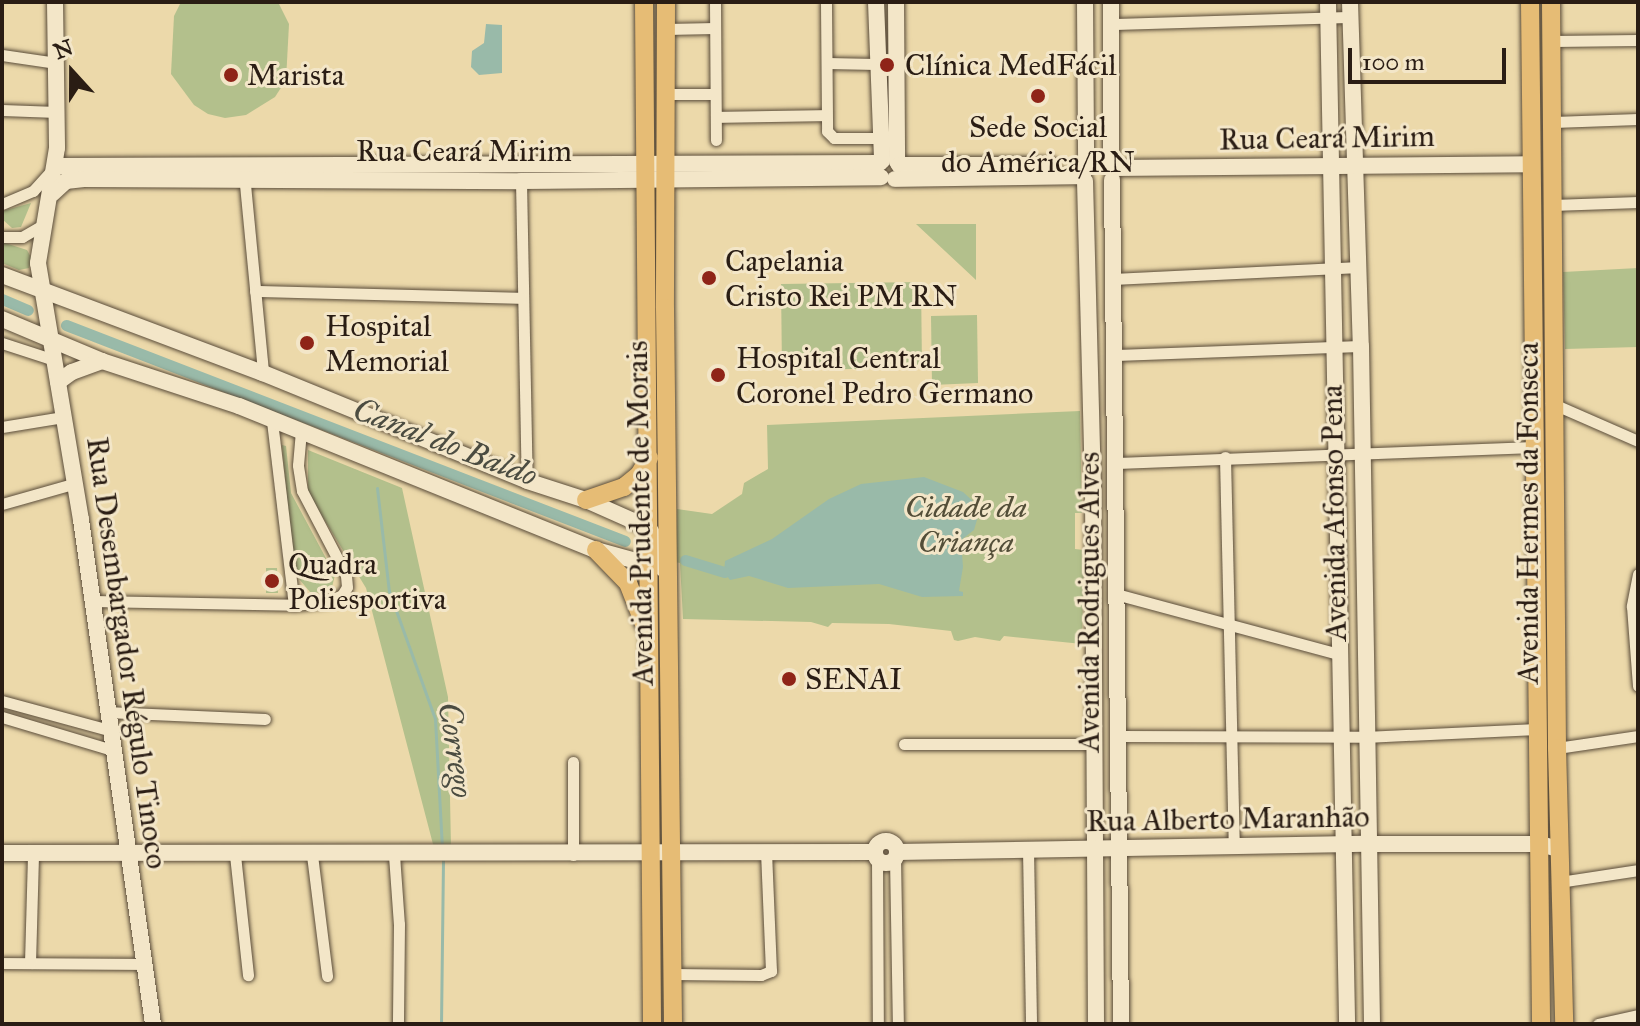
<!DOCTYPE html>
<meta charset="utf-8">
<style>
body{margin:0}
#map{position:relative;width:1640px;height:1026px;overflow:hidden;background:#ecd9aa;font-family:"IM FELL Great Primer",serif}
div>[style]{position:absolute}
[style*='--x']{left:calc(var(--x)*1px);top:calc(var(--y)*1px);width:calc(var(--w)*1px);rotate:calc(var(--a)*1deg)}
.green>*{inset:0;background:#b3c08c}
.water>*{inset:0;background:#99baa9}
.stream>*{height:3px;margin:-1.5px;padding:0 1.5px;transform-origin:1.5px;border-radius:1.5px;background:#99baa9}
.canal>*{height:11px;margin:-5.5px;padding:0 5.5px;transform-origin:5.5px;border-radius:5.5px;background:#99baa9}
.roads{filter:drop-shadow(0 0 2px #5a4c3a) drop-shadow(0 0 2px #5a4c3a)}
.street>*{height:11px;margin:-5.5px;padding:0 5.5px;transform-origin:5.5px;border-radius:5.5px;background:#f3e6c8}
.secondary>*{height:16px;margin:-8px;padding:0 8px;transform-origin:8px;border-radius:8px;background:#f3e6c8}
.secondary>.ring{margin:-8px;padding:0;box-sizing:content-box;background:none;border:16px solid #f3e6c8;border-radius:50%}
.primary>*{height:18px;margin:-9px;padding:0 9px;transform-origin:9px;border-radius:9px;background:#e6bc75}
.dots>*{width:22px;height:22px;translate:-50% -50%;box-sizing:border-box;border:4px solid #f3e6c8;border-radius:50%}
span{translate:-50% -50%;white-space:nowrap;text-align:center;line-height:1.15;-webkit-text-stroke:6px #f3e6c8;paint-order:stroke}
.poi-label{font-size:30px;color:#2a1d14}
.left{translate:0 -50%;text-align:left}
.street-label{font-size:30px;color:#2a1d14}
.park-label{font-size:30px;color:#534e38;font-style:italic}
.water-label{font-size:32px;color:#4b4c41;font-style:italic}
.frame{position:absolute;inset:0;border:4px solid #2a1d14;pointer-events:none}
.north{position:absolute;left:32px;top:32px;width:80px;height:80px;-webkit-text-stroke:6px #f3e6c8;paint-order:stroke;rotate:339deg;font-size:22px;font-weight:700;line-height:32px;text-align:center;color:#2a1d14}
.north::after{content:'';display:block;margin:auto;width:28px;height:36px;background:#2a1d14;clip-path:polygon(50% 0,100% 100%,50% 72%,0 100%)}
.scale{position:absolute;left:1348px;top:48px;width:158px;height:36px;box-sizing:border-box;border:4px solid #2a1d14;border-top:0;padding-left:10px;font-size:24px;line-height:28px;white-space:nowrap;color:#2a1d14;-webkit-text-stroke:6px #f3e6c8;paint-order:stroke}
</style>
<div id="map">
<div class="green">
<div style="clip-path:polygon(181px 2px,278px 2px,289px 24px,286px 80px,275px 97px,246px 115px,225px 118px,208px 114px,194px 105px,171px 74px,174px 16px)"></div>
<div style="clip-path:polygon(31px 203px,21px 227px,12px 228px,2px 219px,2px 211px)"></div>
<div style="clip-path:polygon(916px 224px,976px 224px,976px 280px,960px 265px)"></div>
<div style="clip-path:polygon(2px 242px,27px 250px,32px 259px,29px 268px,19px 270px,2px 263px)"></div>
<div style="clip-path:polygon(1638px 268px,1638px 347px,1565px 349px,1563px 272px)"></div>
<div style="clip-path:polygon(921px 282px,922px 368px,782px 370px,781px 284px)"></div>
<div style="clip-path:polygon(977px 315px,978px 383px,932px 385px,931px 316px)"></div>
<div style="clip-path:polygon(1080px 411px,1082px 513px,1075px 513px,1075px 549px,1084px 550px,1082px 644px,1004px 636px,1000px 641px,975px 637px,958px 641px,954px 640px,951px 631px,889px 624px,832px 623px,828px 627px,811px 622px,683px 619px,680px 563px,675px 562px,677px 509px,712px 514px,742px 494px,744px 483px,768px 469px,767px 425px)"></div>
<div style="clip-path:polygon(282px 445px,286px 446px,291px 493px,335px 575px,332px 587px,321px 593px,310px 592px,294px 573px)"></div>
<div style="clip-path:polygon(308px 450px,402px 488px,448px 697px,451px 847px,434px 848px,366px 588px,308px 493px)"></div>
<div style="clip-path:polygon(266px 568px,277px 568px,278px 593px,266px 593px)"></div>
</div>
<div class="water">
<div style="clip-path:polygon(486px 24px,502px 25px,502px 73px,479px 75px,471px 67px,472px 51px,484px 43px)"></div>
<div style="clip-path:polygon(924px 477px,963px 492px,975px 503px,979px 513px,974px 530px,961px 540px,963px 567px,959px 591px,963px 592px,963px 596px,922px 597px,879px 584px,788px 588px,749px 576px,730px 580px,724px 572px,725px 561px,772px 539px,829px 499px,861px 484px)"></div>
</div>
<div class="stream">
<div style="--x:377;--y:488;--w:104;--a:83.4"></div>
<div style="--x:389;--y:591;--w:136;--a:70.2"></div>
<div style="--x:435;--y:719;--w:129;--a:86.9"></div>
<div style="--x:441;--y:1024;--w:164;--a:-89.3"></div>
</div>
<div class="canal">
<div style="--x:2;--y:299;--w:28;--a:23"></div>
<div style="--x:66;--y:325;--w:599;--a:21.13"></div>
<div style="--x:685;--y:560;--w:41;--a:17.1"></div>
</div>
<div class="roads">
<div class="street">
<div style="--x:715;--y:2;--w:138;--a:89.6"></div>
<div style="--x:826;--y:4;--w:127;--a:89.5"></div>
<div style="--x:827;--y:131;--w:10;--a:45"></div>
<div style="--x:834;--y:138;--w:46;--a:0"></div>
<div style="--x:1112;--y:24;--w:238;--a:-1.7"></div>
<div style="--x:666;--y:29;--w:49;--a:-1.2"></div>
<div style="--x:1553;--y:41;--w:85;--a:-0.7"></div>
<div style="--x:2;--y:55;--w:55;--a:8.4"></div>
<div style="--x:827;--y:63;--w:49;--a:1.2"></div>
<div style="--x:667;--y:94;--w:48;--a:0"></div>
<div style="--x:2;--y:110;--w:55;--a:2.1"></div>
<div style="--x:716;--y:117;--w:110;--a:-1"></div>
<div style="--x:1553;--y:122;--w:85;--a:-2"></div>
<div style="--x:244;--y:174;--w:200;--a:84.5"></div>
<div style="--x:521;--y:181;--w:300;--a:88.9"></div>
<div style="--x:2;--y:204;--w:34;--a:-23"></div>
<div style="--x:33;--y:191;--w:28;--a:-48"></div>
<div style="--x:1552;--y:205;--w:86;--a:-2"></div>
<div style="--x:2;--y:237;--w:20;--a:0"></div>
<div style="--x:22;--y:237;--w:24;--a:-30"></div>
<div style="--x:1113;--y:279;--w:246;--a:-2.8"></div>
<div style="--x:255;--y:291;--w:266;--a:1.5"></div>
<div style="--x:2;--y:343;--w:55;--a:18.1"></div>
<div style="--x:1115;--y:355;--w:246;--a:-2.1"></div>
<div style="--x:1551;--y:403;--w:95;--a:23.6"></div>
<div style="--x:272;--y:421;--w:185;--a:83.2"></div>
<div style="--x:2;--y:427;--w:62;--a:-9.3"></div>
<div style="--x:1225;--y:457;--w:389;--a:88.7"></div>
<div style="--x:1116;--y:463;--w:419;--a:-2.2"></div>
<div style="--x:2;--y:504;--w:77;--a:-15.8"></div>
<div style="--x:1638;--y:574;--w:33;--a:101"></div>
<div style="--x:1632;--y:606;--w:80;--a:85.7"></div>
<div style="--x:1116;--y:594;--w:231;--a:15.1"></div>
<div style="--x:93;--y:601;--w:201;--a:1.1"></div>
<div style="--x:294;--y:605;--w:31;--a:-6"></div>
<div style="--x:325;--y:602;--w:18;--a:-22"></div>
<div style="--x:342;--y:595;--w:9;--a:-58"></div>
<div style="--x:347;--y:587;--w:12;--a:-95"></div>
<div style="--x:346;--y:575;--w:95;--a:-117.6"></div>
<div style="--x:302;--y:491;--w:26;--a:-99"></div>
<div style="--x:298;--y:465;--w:32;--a:-85"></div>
<div style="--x:2;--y:701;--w:111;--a:15.2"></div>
<div style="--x:106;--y:712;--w:159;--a:2.5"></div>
<div style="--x:2;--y:717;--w:115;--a:16.7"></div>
<div style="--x:1118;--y:736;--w:247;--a:0.2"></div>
<div style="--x:1365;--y:737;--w:172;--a:-2.7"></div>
<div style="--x:904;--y:744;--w:192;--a:0"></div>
<div style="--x:1557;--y:748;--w:82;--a:-8.4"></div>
<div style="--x:573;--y:762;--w:93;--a:90"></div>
<div style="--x:1028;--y:849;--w:175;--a:89"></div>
<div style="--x:235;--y:855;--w:121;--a:83.8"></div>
<div style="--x:312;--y:855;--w:122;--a:82.9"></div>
<div style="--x:394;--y:855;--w:69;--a:85.9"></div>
<div style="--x:399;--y:924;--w:100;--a:90.6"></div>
<div style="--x:877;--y:858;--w:166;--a:89.7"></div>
<div style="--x:895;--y:858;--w:166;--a:89"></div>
<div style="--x:1559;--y:882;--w:80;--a:-8.6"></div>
<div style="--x:2;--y:963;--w:142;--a:0.4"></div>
<div style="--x:30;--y:963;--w:109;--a:-88.4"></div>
<div style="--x:673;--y:974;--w:88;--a:0.7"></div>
<div style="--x:761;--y:975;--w:11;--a:-22"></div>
<div style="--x:771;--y:971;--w:118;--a:-92.4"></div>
<div style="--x:1598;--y:1024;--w:41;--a:-12.7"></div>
</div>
<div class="secondary">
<div style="--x:55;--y:2;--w:146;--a:89.2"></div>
<div style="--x:57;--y:148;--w:117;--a:99.4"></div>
<div style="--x:38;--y:263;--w:261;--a:80.5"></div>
<div style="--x:81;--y:520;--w:509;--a:81.87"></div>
<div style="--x:876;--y:2;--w:159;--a:87.8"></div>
<div style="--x:896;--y:2;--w:160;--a:89.6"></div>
<div style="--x:1085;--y:2;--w:161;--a:89.6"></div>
<div style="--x:1111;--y:2;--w:162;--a:90"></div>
<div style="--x:1328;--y:2;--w:1022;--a:88.93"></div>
<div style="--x:1350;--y:2;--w:344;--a:88.2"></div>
<div style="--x:1361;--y:346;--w:678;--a:89.07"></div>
<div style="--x:899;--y:165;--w:152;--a:0"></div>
<div style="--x:55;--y:166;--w:825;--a:-0.21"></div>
<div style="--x:1113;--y:168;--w:418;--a:-0.5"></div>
<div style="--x:895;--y:179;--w:188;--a:-0.9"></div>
<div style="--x:1112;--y:180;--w:844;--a:89.39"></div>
<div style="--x:1085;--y:181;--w:306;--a:88.5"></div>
<div style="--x:1093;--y:487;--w:537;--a:89.68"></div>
<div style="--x:52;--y:194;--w:19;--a:-43"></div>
<div style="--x:66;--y:181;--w:18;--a:-6"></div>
<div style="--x:84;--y:179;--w:437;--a:0.3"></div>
<div style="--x:521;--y:181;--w:360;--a:-0.6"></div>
<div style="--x:2;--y:275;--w:279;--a:20.6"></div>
<div style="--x:263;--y:373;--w:285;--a:22.2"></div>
<div style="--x:527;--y:481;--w:62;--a:17.9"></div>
<div style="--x:586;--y:500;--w:69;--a:24"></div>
<div style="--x:649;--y:528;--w:14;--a:60"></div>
<div style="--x:656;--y:540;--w:30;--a:76"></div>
<div style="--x:2;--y:319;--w:108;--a:22.8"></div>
<div style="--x:102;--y:361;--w:144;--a:18.2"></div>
<div style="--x:239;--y:406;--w:385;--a:22"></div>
<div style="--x:596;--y:550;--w:46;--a:15.3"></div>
<div style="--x:640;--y:562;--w:19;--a:-32"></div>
<div style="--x:58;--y:382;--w:17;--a:-36"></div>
<div style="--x:72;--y:372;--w:32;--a:-20"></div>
<div class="ring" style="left:875px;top:841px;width:6px;height:6px"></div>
<div style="--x:897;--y:852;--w:469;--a:-1"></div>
<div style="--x:1366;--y:844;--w:174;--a:0"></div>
<div style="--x:1540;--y:844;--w:20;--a:15"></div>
<div style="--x:2;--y:853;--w:873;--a:-0.07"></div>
</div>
<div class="primary">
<div style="--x:644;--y:2;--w:1022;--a:89.55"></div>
<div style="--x:666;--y:2;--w:306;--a:90.2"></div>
<div style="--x:665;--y:308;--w:716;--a:89.36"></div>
<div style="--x:1530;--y:2;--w:1022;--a:89.38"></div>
<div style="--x:1551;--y:2;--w:746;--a:89.54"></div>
<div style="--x:1557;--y:748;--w:276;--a:88.5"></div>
<div style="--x:586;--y:500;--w:40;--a:-18.9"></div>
<div style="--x:624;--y:487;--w:19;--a:-39"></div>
<div style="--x:639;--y:475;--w:20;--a:-60"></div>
<div style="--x:596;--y:550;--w:46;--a:45.9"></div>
<div style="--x:628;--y:583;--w:44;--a:68.7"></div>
</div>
</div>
<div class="dots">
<div style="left:887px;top:65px;background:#8f2418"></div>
<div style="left:231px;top:75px;background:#8f2418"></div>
<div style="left:1038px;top:96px;background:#8f2418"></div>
<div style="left:709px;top:278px;background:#8f2418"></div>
<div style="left:307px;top:343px;background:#8f2418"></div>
<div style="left:718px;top:375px;background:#8f2418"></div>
<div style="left:272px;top:581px;background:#8f2418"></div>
<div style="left:789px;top:679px;background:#8f2418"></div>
</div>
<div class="poi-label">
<span class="left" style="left:905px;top:65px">Clínica MedFácil</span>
<span class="left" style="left:247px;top:75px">Marista</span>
<span style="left:1038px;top:144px">Sede Social<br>do América/RN</span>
<span class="left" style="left:725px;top:278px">Capelania<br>Cristo Rei PM RN</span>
<span class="left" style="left:325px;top:343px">Hospital<br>Memorial</span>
<span class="left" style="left:736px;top:375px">Hospital Central<br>Coronel Pedro Germano</span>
<span class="left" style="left:288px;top:581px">Quadra<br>Poliesportiva</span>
<span class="left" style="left:805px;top:679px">SENAI</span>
</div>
<div class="street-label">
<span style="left:1327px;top:138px;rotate:-1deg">Rua Ceará Mirim</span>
<span style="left:464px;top:151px">Rua Ceará Mirim</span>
<span style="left:640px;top:513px;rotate:-91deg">Avenida Prudente de Morais</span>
<span style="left:1334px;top:513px;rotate:-91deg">Avenida Afonso Pena</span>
<span style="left:1528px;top:513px;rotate:-90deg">Avenida Hermes da Fonseca</span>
<span style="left:1089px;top:602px;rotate:-90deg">Avenida Rodrigues Alves</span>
<span style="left:127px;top:653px;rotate:82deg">Rua Desembargador Régulo Tinoco</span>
<span style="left:1228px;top:819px;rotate:-1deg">Rua Alberto Maranhão</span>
</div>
<div class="park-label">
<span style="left:966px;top:524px">Cidade da<br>Criança</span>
</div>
<div class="water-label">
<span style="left:445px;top:443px;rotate:21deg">Canal do Baldo</span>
<span style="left:455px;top:750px;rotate:82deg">Corrego</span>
</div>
<div class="frame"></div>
<div class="north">N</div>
<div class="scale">100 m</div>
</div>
